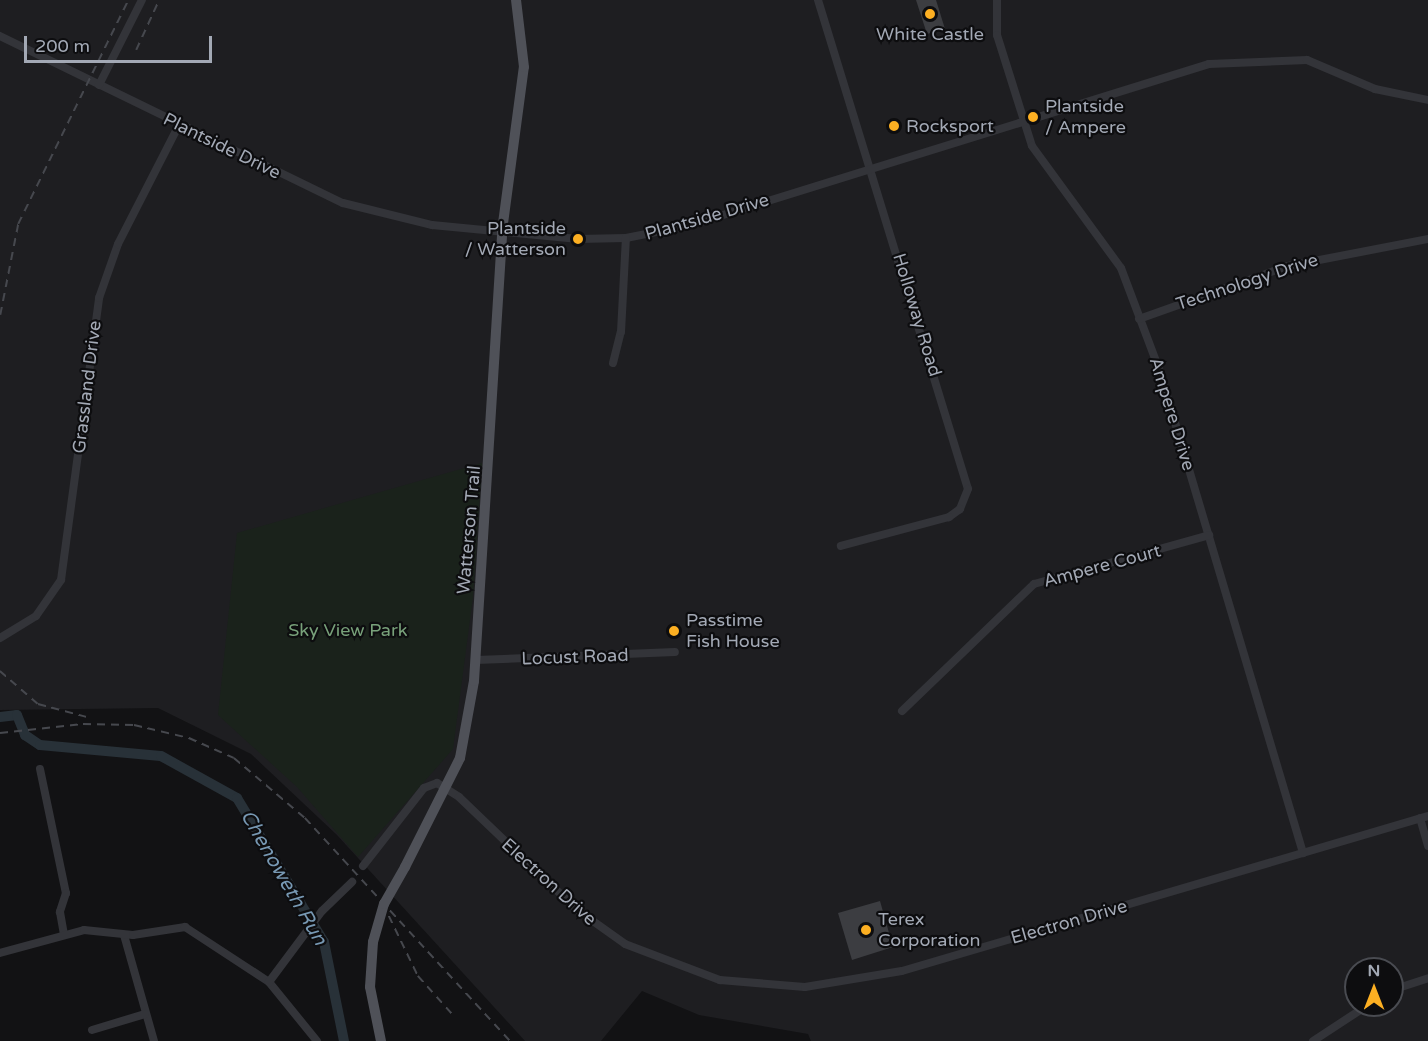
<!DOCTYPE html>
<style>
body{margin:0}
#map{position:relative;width:1428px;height:1041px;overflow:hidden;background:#121214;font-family:"Varela Round",sans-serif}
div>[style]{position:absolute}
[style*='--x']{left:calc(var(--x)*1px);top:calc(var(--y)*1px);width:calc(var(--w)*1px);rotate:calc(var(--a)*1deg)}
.built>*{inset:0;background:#1e1e21}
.green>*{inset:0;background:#1a221b}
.river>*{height:10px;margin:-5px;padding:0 5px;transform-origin:5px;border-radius:5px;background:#283138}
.building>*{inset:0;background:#3c3d41}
.minor>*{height:8px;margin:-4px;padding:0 4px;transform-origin:4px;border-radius:4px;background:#333439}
.major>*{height:10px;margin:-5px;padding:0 5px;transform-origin:5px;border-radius:5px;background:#4f5158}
.rail>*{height:1.5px;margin-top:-0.75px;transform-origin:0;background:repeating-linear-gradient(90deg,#46484e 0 8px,transparent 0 14px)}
.major-bridge>*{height:10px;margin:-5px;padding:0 5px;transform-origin:5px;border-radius:5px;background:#4f5158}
.dots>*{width:16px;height:16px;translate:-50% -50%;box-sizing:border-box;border:3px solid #0d0d0f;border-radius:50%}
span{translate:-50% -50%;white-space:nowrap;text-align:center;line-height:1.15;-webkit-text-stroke:4.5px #0d0d0f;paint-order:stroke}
.poi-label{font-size:18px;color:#a3a9b5}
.left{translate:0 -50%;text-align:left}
.right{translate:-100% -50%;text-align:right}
.street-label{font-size:18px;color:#a3a9b5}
.park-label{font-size:18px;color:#78a17a}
.water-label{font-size:20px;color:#7798b3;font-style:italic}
.north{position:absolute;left:1344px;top:957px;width:60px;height:60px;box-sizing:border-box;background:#0d0d0f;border:2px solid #494b51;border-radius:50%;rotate:0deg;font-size:16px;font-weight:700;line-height:24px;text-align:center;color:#a3a9b5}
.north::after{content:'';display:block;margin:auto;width:21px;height:27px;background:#fcaf22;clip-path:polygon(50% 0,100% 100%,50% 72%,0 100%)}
.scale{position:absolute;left:24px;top:36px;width:188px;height:27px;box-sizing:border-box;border:3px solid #a3a9b5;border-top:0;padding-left:8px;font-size:18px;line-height:21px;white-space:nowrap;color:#a3a9b5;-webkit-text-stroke:4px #0d0d0f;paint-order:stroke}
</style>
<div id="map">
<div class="built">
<div style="clip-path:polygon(evenodd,0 0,1428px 0,1428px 1041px,811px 1041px,808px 1034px,699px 1015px,642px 991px,601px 1041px,525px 1041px,337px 835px,251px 754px,158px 708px,0 710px,0 0,1356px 969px,1392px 969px,1392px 1005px,1356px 1005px,1356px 969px)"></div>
</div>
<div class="green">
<div style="clip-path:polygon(482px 463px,473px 597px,453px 749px,358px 857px,297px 787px,218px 715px,237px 533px)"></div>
</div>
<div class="river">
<div style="--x:0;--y:717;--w:17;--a:-7"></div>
<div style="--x:17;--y:715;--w:22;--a:68"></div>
<div style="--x:25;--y:735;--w:18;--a:34"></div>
<div style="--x:40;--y:745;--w:121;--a:5.2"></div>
<div style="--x:161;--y:756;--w:87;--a:28.9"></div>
<div style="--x:237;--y:798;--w:168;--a:58.9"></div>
<div style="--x:324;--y:942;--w:101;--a:78.6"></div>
</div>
<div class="building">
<div style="clip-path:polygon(916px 0,936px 0,945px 29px,927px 34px)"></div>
<div style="clip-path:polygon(880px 901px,893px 947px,852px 960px,838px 913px)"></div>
</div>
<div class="minor">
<div style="--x:818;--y:0;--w:511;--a:72.95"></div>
<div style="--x:968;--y:489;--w:22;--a:112"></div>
<div style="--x:960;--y:509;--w:14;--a:144"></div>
<div style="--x:949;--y:517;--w:112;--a:165"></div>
<div style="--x:997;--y:0;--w:35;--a:90"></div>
<div style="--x:997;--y:35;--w:116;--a:72.5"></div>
<div style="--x:1032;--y:146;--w:151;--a:53.9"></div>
<div style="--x:1121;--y:268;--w:111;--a:69.4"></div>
<div style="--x:1160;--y:372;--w:502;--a:73.44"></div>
<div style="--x:0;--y:36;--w:381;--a:26"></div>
<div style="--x:343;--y:203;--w:92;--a:13.9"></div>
<div style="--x:432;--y:225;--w:147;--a:5.5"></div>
<div style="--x:578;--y:239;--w:48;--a:-1.2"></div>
<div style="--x:626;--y:238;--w:66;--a:-11.3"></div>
<div style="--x:691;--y:225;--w:542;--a:-17.27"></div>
<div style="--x:1209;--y:64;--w:98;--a:-2.3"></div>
<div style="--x:1307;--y:60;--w:74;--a:23.1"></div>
<div style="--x:1375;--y:89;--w:54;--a:11.7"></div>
<div style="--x:99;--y:85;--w:95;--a:-63.2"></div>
<div style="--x:1139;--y:319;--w:158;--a:-19.6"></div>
<div style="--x:1288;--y:266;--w:143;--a:-10.9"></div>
<div style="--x:613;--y:363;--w:32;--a:-76"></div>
<div style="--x:621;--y:332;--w:94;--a:-87"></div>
<div style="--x:0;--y:638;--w:42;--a:-31.4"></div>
<div style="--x:36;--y:616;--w:44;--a:-55.2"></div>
<div style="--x:61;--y:580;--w:285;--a:-82.3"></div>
<div style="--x:99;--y:298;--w:57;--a:-70.6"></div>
<div style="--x:118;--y:244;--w:134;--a:-62.9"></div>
<div style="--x:476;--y:660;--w:199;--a:-2.3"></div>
<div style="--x:902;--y:711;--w:183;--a:-43.9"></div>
<div style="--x:1034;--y:584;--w:182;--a:-15.6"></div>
<div style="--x:40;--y:769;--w:127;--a:78.2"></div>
<div style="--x:66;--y:893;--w:20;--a:108"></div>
<div style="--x:60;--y:912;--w:23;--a:80"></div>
<div style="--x:1420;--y:818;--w:29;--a:74"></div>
<div style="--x:363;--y:866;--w:99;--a:-52"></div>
<div style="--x:424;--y:788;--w:14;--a:-21"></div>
<div style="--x:437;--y:783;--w:26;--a:32"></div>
<div style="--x:459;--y:797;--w:162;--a:43.7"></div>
<div style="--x:576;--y:909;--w:60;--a:35.5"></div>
<div style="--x:625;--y:944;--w:102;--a:20.8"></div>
<div style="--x:720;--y:980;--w:85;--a:4.7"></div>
<div style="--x:805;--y:987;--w:98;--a:-9.4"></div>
<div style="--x:902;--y:971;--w:548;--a:-16.42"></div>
<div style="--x:124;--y:935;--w:110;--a:74.2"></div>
<div style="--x:0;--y:953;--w:87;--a:-15.3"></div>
<div style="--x:84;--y:930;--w:49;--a:5.8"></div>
<div style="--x:133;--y:935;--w:53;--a:-8.7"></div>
<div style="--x:185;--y:927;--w:100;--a:33.2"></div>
<div style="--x:269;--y:982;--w:76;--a:50.9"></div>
<div style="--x:269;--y:982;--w:89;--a:-53.3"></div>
<div style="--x:322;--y:911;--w:42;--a:-44"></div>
<div style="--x:1392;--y:990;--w:38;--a:-18"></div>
<div style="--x:92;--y:1030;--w:55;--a:-16.8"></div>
<div style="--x:1313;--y:1041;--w:66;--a:-33.2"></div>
</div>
<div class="major">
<div style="--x:405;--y:867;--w:122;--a:-63.2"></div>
<div style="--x:460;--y:758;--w:78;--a:-79.7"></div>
<div style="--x:474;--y:681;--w:451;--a:-86.4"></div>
<div style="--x:502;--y:231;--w:165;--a:-82.4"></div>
<div style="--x:524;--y:67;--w:67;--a:-96.8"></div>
<div style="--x:373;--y:942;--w:45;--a:93.8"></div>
<div style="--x:370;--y:987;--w:55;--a:78.5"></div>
</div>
<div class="rail">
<div style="--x:136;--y:50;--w:55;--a:-65.3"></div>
<div style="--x:0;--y:315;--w:93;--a:-78.8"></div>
<div style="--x:18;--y:224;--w:250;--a:-63.8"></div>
<div style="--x:0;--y:671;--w:50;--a:41"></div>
<div style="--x:38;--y:704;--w:51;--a:14.9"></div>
<div style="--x:0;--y:733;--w:83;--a:-6.2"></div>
<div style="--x:83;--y:724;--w:51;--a:1.1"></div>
<div style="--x:134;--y:725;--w:57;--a:13.3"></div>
<div style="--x:189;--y:738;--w:49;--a:24"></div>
<div style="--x:234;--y:758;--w:93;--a:40.2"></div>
<div style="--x:305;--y:818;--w:303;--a:47.4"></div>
<div style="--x:389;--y:916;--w:67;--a:64.2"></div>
<div style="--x:418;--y:976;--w:54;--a:48"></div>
</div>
<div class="major-bridge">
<div style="--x:373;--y:942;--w:40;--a:-74"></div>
<div style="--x:384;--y:904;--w:43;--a:-60.4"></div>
</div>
<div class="dots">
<div style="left:930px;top:14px;background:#fcaf22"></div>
<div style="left:1033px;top:117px;background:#fcaf22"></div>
<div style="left:894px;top:126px;background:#fcaf22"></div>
<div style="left:578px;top:239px;background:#fcaf22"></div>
<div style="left:674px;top:631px;background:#fcaf22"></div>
<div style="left:866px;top:930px;background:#fcaf22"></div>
</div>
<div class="poi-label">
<span style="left:930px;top:34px">White Castle</span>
<span class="left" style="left:1045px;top:117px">Plantside<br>/ Ampere</span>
<span class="left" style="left:906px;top:126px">Rocksport</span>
<span class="right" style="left:566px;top:239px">Plantside<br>/ Watterson</span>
<span class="left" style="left:686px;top:631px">Passtime<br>Fish House</span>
<span class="left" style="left:878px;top:930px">Terex<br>Corporation</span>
</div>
<div class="street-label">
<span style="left:222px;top:146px;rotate:26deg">Plantside Drive</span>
<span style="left:707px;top:217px;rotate:-16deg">Plantside Drive</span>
<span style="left:1247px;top:282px;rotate:-18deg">Technology Drive</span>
<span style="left:917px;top:315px;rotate:73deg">Holloway Road</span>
<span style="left:87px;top:387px;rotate:-83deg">Grassland Drive</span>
<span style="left:1172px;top:414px;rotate:73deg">Ampere Drive</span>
<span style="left:469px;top:530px;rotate:-85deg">Watterson Trail</span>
<span style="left:1102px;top:566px;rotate:-15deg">Ampere Court</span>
<span style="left:575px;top:657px;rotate:-2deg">Locust Road</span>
<span style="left:549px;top:882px;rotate:42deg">Electron Drive</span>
<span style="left:1069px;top:922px;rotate:-16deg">Electron Drive</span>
</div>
<div class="park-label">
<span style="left:348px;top:630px">Sky View Park</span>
</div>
<div class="water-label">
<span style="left:283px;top:878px;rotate:60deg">Chenoweth Run</span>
</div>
<div class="north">N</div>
<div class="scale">200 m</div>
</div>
